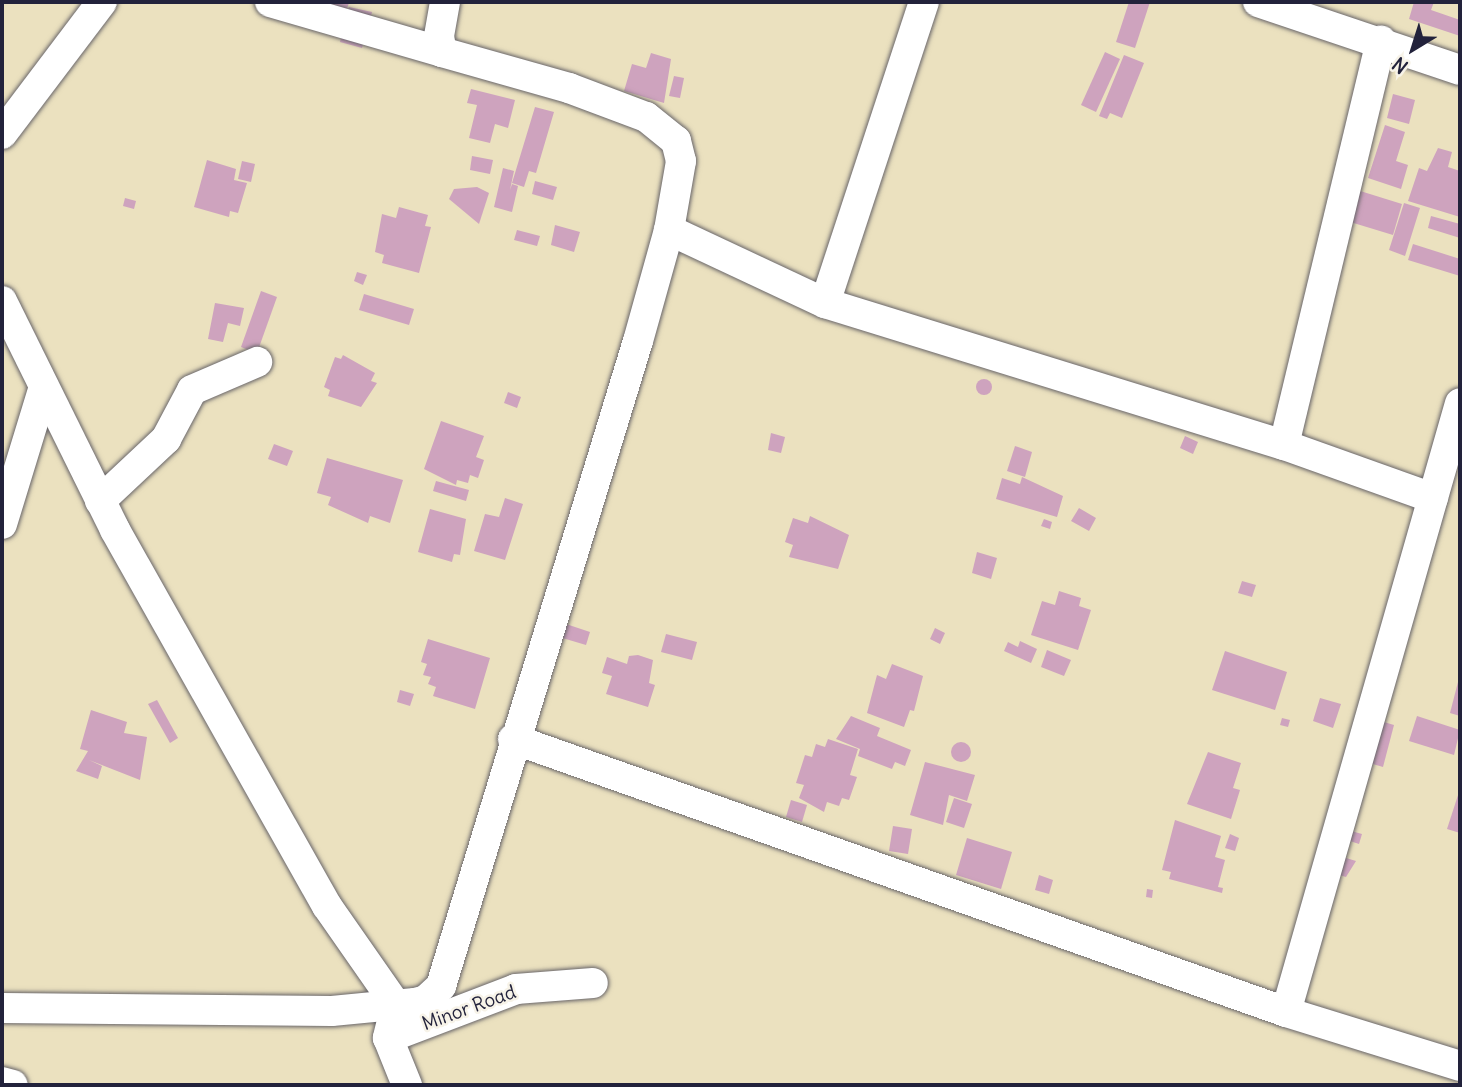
<!DOCTYPE html>
<style>
body{margin:0}
#map{position:relative;width:1462px;height:1087px;overflow:hidden;background:#ebe1bf;font-family:Delius,sans-serif}
div>[style]{position:absolute}
[style*='--x']{left:calc(var(--x)*1px);top:calc(var(--y)*1px);width:calc(var(--w)*1px);rotate:calc(var(--a)*1deg)}
.building>*{inset:0;background:#cea3be}
.round{border-radius:50%}
.roads{filter:drop-shadow(0 0 2px #686569) drop-shadow(0 0 2px #686569)}
.minor>*{height:30px;margin:-15px;padding:0 15px;transform-origin:15px;border-radius:15px;background:#fff}
span{translate:-50% -50%;white-space:nowrap;text-align:center;line-height:1.15;-webkit-text-stroke:5px #f7f3e8;paint-order:stroke}
.street-label{font-size:19px;color:#22223b}
.frame{position:absolute;inset:0;border:4px solid #22223b;pointer-events:none}
.north{position:absolute;left:1378px;top:14px;width:70px;height:70px;-webkit-text-stroke:5px #f7f3e8;paint-order:stroke;rotate:218deg;font-size:19px;font-weight:700;line-height:28px;text-align:center;color:#22223b}
.north::after{content:'';display:block;margin:auto;width:24px;height:32px;background:#22223b;clip-path:polygon(50% 0,100% 100%,50% 72%,0 100%)}
</style>
<div id="map">
<div class="building">
<div style="clip-path:polygon(319px 2px,349px 3px,342px 21px)"></div>
<div style="clip-path:polygon(1129px 2px,1150px 2px,1135px 48px,1116px 42px)"></div>
<div style="clip-path:polygon(1414px 2px,1434px 2px,1431px 10px,1460px 20px,1460px 36px,1409px 19px)"></div>
<div style="clip-path:polygon(349px 7px,372px 12px,362px 48px,340px 42px)"></div>
<div style="clip-path:polygon(1105px 52px,1120px 59px,1096px 112px,1081px 105px)"></div>
<div style="clip-path:polygon(651px 53px,671px 59px,664px 103px,624px 91px,632px 64px,646px 68px)"></div>
<div style="clip-path:polygon(1124px 55px,1144px 63px,1122px 118px,1110px 113px,1107px 119px,1099px 116px)"></div>
<div style="clip-path:polygon(674px 76px,684px 78px,680px 98px,669px 96px)"></div>
<div style="clip-path:polygon(471px 89px,515px 100px,508px 128px,495px 124px,490px 143px,469px 138px,477px 105px,467px 103px)"></div>
<div style="clip-path:polygon(1393px 94px,1415px 100px,1409px 124px,1387px 118px)"></div>
<div style="clip-path:polygon(535px 107px,554px 112px,536px 173px,529px 171px,524px 187px,512px 183px)"></div>
<div style="clip-path:polygon(1385px 125px,1405px 132px,1396px 161px,1408px 165px,1401px 189px,1368px 178px)"></div>
<div style="clip-path:polygon(1438px 148px,1452px 152px,1448px 167px,1460px 171px,1460px 217px,1408px 201px,1419px 168px,1427px 171px)"></div>
<div style="clip-path:polygon(472px 156px,493px 160px,490px 174px,470px 170px)"></div>
<div style="clip-path:polygon(207px 160px,236px 169px,234px 180px,247px 183px,238px 213px,230px 211px,229px 217px,194px 207px)"></div>
<div style="clip-path:polygon(242px 161px,255px 164px,251px 182px,238px 179px)"></div>
<div style="clip-path:polygon(503px 168px,514px 171px,510px 190px,512px 184px,518px 186px,512px 212px,494px 207px)"></div>
<div style="clip-path:polygon(535px 181px,557px 187px,553px 200px,532px 194px)"></div>
<div style="clip-path:polygon(477px 187px,489px 193px,479px 224px,449px 199px,454px 189px)"></div>
<div style="clip-path:polygon(1357px 190px,1402px 204px,1393px 235px,1347px 221px)"></div>
<div style="clip-path:polygon(125px 198px,136px 201px,134px 209px,123px 206px)"></div>
<div style="clip-path:polygon(1404px 203px,1420px 208px,1405px 256px,1389px 250px)"></div>
<div style="clip-path:polygon(399px 207px,428px 215px,425px 226px,431px 227px,419px 273px,382px 263px,384px 255px,375px 252px,382px 214px,396px 218px)"></div>
<div style="clip-path:polygon(1431px 216px,1460px 224px,1460px 238px,1428px 228px)"></div>
<div style="clip-path:polygon(555px 225px,580px 232px,574px 252px,551px 245px)"></div>
<div style="clip-path:polygon(517px 230px,540px 236px,537px 246px,514px 240px)"></div>
<div style="clip-path:polygon(1413px 244px,1460px 259px,1460px 276px,1408px 260px)"></div>
<div style="clip-path:polygon(357px 272px,367px 275px,363px 285px,354px 281px)"></div>
<div style="clip-path:polygon(261px 291px,277px 297px,257px 353px,241px 347px)"></div>
<div style="clip-path:polygon(364px 294px,414px 309px,409px 325px,359px 310px)"></div>
<div style="clip-path:polygon(215px 303px,244px 308px,240px 326px,228px 323px,223px 342px,208px 339px)"></div>
<div style="clip-path:polygon(343px 355px,375px 373px,371px 381px,377px 383px,361px 407px,328px 396px,330px 390px,324px 387px,335px 357px,341px 359px)"></div>
<div class="round" style="left:976px;top:379px;width:16px;height:16px"></div>
<div style="clip-path:polygon(508px 392px,521px 397px,517px 408px,504px 403px)"></div>
<div style="clip-path:polygon(441px 421px,484px 436px,476px 457px,484px 460px,478px 478px,470px 475px,468px 483px,457px 480px,456px 485px,424px 469px)"></div>
<div style="clip-path:polygon(771px 433px,785px 437px,781px 453px,768px 450px)"></div>
<div style="clip-path:polygon(1185px 436px,1198px 442px,1193px 454px,1180px 448px)"></div>
<div style="clip-path:polygon(274px 444px,293px 451px,287px 466px,268px 459px)"></div>
<div style="clip-path:polygon(1015px 446px,1032px 452px,1025px 477px,1007px 471px)"></div>
<div style="clip-path:polygon(327px 458px,403px 480px,390px 523px,370px 516px,368px 523px,328px 505px,331px 497px,317px 493px)"></div>
<div style="clip-path:polygon(1022px 477px,1063px 496px,1057px 517px,996px 499px,1002px 478px,1020px 484px)"></div>
<div style="clip-path:polygon(436px 481px,469px 490px,466px 501px,433px 491px)"></div>
<div style="clip-path:polygon(505px 498px,523px 504px,505px 560px,474px 551px,485px 514px,499px 517px)"></div>
<div style="clip-path:polygon(1079px 508px,1096px 518px,1089px 531px,1071px 521px)"></div>
<div style="clip-path:polygon(430px 509px,466px 519px,460px 555px,454px 554px,452px 562px,418px 552px)"></div>
<div style="clip-path:polygon(810px 516px,849px 535px,838px 569px,789px 557px,793px 545px,785px 542px,793px 518px,808px 523px)"></div>
<div style="clip-path:polygon(1044px 519px,1052px 522px,1050px 529px,1041px 526px)"></div>
<div style="clip-path:polygon(977px 552px,997px 558px,991px 579px,972px 573px)"></div>
<div style="clip-path:polygon(1242px 581px,1256px 585px,1252px 597px,1238px 593px)"></div>
<div style="clip-path:polygon(1059px 591px,1081px 598px,1079px 606px,1091px 610px,1078px 650px,1031px 635px,1042px 601px,1055px 605px)"></div>
<div style="clip-path:polygon(563px 623px,590px 632px,586px 645px,559px 637px)"></div>
<div style="clip-path:polygon(935px 628px,945px 633px,940px 644px,930px 639px)"></div>
<div style="clip-path:polygon(666px 634px,697px 642px,692px 660px,661px 652px)"></div>
<div style="clip-path:polygon(428px 639px,490px 658px,475px 709px,433px 696px,436px 687px,428px 684px,431px 677px,423px 675px,427px 664px,421px 662px)"></div>
<div style="clip-path:polygon(1020px 641px,1037px 649px,1031px 663px,1004px 651px,1008px 642px,1018px 647px)"></div>
<div style="clip-path:polygon(1047px 650px,1071px 660px,1064px 676px,1041px 667px)"></div>
<div style="clip-path:polygon(1225px 651px,1287px 672px,1275px 710px,1212px 690px)"></div>
<div style="clip-path:polygon(638px 655px,653px 660px,649px 683px,655px 685px,648px 707px,606px 694px,612px 676px,602px 673px,607px 657px,627px 664px,629px 656px)"></div>
<div style="clip-path:polygon(892px 664px,923px 676px,914px 711px,910px 710px,904px 727px,867px 713px,877px 675px,886px 679px)"></div>
<div style="clip-path:polygon(1458px 682px,1460px 683px,1460px 716px,1450px 713px)"></div>
<div style="clip-path:polygon(400px 690px,414px 694px,410px 706px,397px 702px)"></div>
<div style="clip-path:polygon(1320px 698px,1341px 704px,1333px 728px,1313px 721px)"></div>
<div style="clip-path:polygon(157px 700px,178px 738px,170px 743px,148px 704px)"></div>
<div style="clip-path:polygon(91px 710px,127px 722px,124px 733px,147px 737px,140px 780px,89px 760px,102px 766px,98px 779px,76px 771px,88px 751px,80px 749px)"></div>
<div style="clip-path:polygon(851px 716px,880px 728px,877px 736px,911px 750px,905px 766px,895px 762px,892px 769px,858px 756px,860px 749px,836px 739px)"></div>
<div style="clip-path:polygon(1417px 716px,1460px 730px,1454px 755px,1409px 741px)"></div>
<div style="clip-path:polygon(1282px 718px,1290px 720px,1288px 727px,1280px 725px)"></div>
<div style="clip-path:polygon(1377px 720px,1394px 725px,1383px 767px,1366px 762px)"></div>
<div style="clip-path:polygon(828px 739px,858px 749px,850px 775px,857px 777px,849px 800px,842px 798px,839px 806px,827px 802px,824px 812px,799px 798px,804px 785px,796px 783px,805px 755px,812px 757px,816px 744px,825px 747px)"></div>
<div class="round" style="left:951px;top:742px;width:20px;height:20px"></div>
<div style="clip-path:polygon(1208px 752px,1241px 763px,1233px 788px,1240px 790px,1231px 819px,1187px 804px)"></div>
<div style="clip-path:polygon(925px 762px,975px 775px,967px 801px,949px 795px,943px 825px,910px 815px)"></div>
<div style="clip-path:polygon(1460px 789px,1460px 833px,1447px 829px)"></div>
<div style="clip-path:polygon(954px 798px,972px 804px,964px 828px,946px 822px)"></div>
<div style="clip-path:polygon(791px 800px,807px 805px,802px 822px,786px 817px)"></div>
<div style="clip-path:polygon(1175px 820px,1221px 836px,1215px 857px,1225px 860px,1218px 887px,1223px 888px,1222px 893px,1169px 879px,1171px 872px,1162px 870px)"></div>
<div style="clip-path:polygon(893px 826px,912px 829px,908px 854px,889px 851px)"></div>
<div style="clip-path:polygon(1344px 829px,1362px 834px,1359px 844px,1341px 838px)"></div>
<div style="clip-path:polygon(1230px 834px,1239px 838px,1235px 851px,1225px 848px)"></div>
<div style="clip-path:polygon(967px 838px,1012px 852px,1001px 889px,956px 875px)"></div>
<div style="clip-path:polygon(1343px 857px,1356px 861px,1346px 877px,1339px 875px)"></div>
<div style="clip-path:polygon(1039px 875px,1053px 880px,1049px 894px,1035px 890px)"></div>
<div style="clip-path:polygon(1147px 889px,1153px 890px,1152px 898px,1146px 897px)"></div>
</div>
<div class="roads">
<div class="minor">
<div style="--x:270;--y:2;--w:179;--a:16.2"></div>
<div style="--x:1258;--y:2;--w:213;--a:18.6"></div>
<div style="--x:2;--y:134;--w:166;--a:-52.9"></div>
<div style="--x:669;--y:230;--w:172;--a:25.1"></div>
<div style="--x:825;--y:303;--w:480;--a:17.2"></div>
<div style="--x:1284;--y:445;--w:158;--a:19.6"></div>
<div style="--x:2;--y:301;--w:255;--a:63.7"></div>
<div style="--x:115;--y:530;--w:432;--a:60.6"></div>
<div style="--x:327;--y:906;--w:121;--a:55.1"></div>
<div style="--x:396;--y:1005;--w:34;--a:104"></div>
<div style="--x:388;--y:1038;--w:51;--a:68"></div>
<div style="--x:825;--y:303;--w:317;--a:-71.8"></div>
<div style="--x:1284;--y:445;--w:416;--a:-76.5"></div>
<div style="--x:100;--y:501;--w:91;--a:-43.2"></div>
<div style="--x:166;--y:439;--w:55;--a:-62"></div>
<div style="--x:192;--y:390;--w:71;--a:-23.3"></div>
<div style="--x:2;--y:524;--w:143;--a:-73"></div>
<div style="--x:513;--y:739;--w:820;--a:19.45"></div>
<div style="--x:1286;--y:1012;--w:182;--a:17.2"></div>
<div style="--x:2;--y:1008;--w:330;--a:0.5"></div>
<div style="--x:332;--y:1011;--w:83;--a:-5.5"></div>
<div style="--x:415;--y:1003;--w:11;--a:-15"></div>
<div style="--x:426;--y:1000;--w:21;--a:-43"></div>
<div style="--x:441;--y:986;--w:674;--a:-73.02"></div>
<div style="--x:638;--y:341;--w:115;--a:-74.4"></div>
<div style="--x:669;--y:230;--w:70;--a:-80.1"></div>
<div style="--x:681;--y:161;--w:21;--a:-104"></div>
<div style="--x:676;--y:141;--w:38;--a:-141"></div>
<div style="--x:646;--y:117;--w:82;--a:-159.4"></div>
<div style="--x:569;--y:88;--w:132;--a:-164.2"></div>
<div style="--x:442;--y:52;--w:16;--a:-101"></div>
<div style="--x:439;--y:36;--w:35;--a:-80"></div>
<div style="--x:1286;--y:1012;--w:633;--a:-74.05"></div>
<div style="--x:388;--y:1038;--w:137;--a:-20.9"></div>
<div style="--x:516;--y:989;--w:77;--a:-4.5"></div>
<div style="--x:2;--y:1082;--w:11;--a:15"></div>
</div>
</div>
<div class="street-label">
<span style="left:469px;top:1008px;rotate:-20deg">Minor Road</span>
</div>
<div class="frame"></div>
<div class="north">N</div>
</div>
